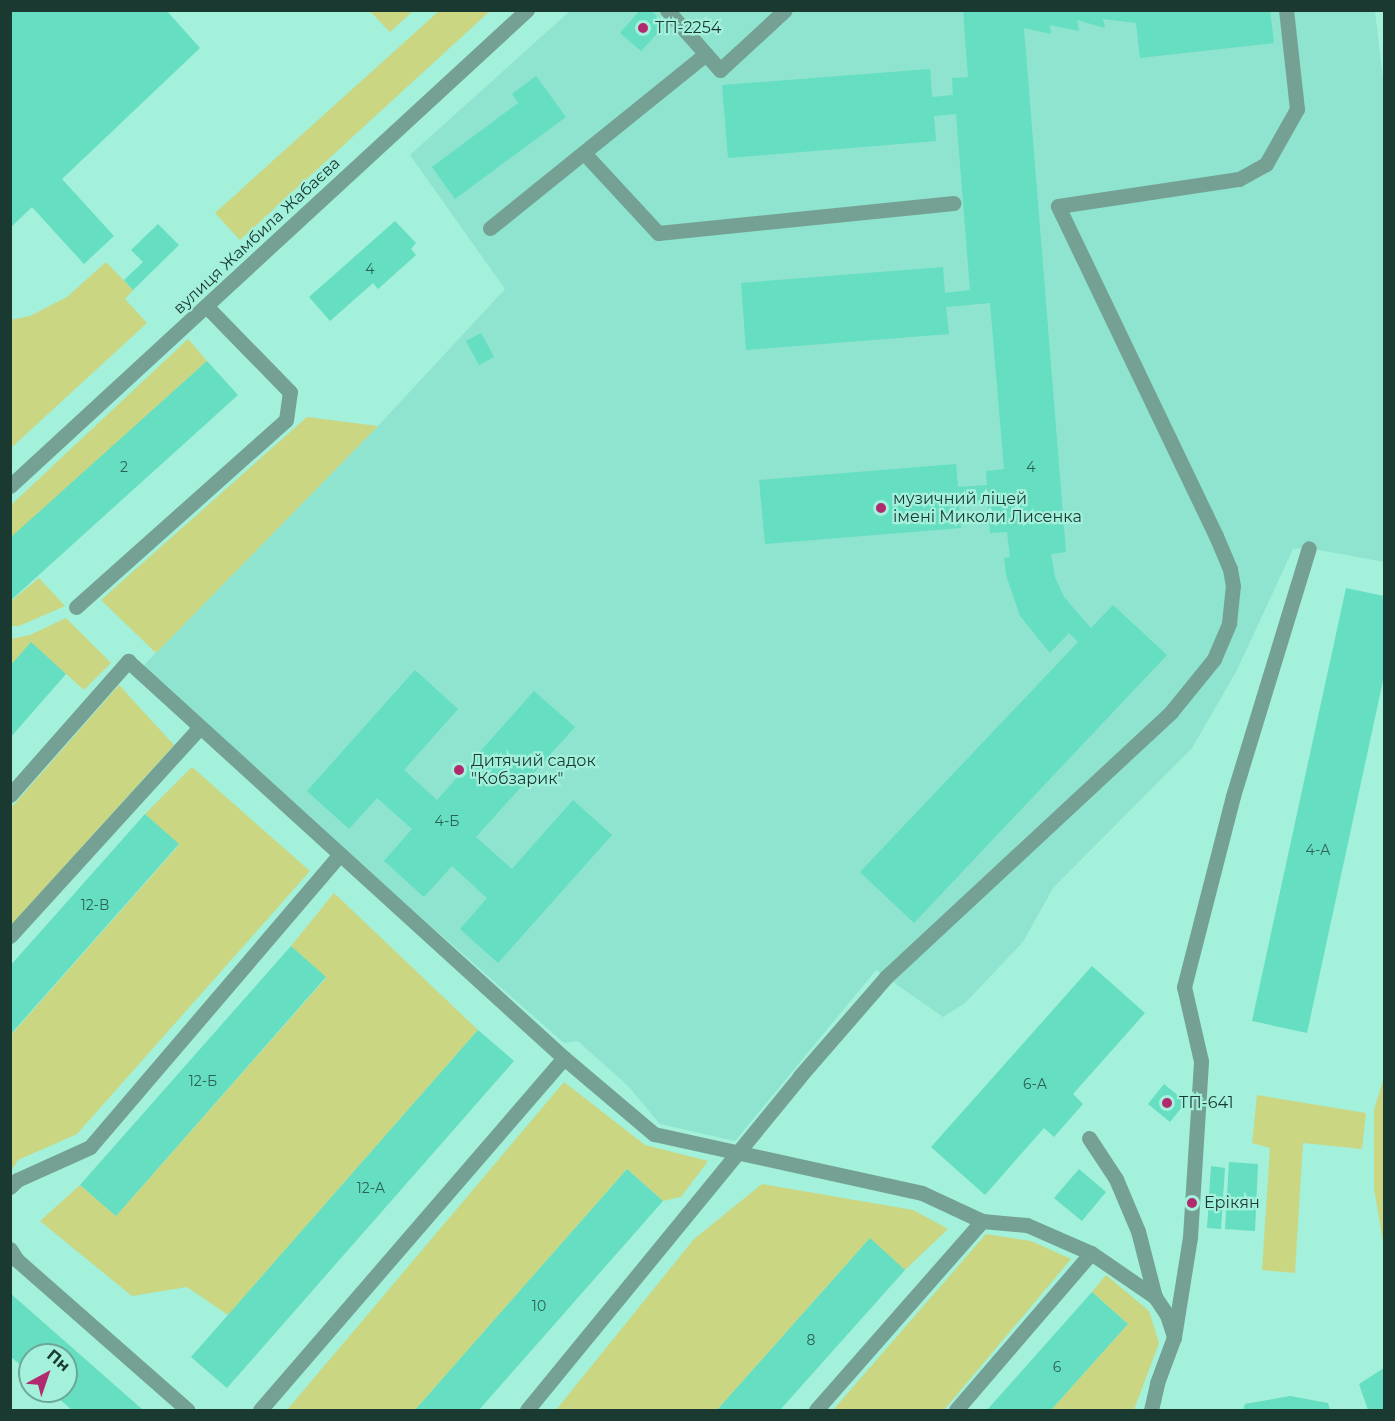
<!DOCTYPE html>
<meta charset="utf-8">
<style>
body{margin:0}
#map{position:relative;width:1395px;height:1421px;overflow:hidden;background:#a3f0db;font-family:Montserrat,sans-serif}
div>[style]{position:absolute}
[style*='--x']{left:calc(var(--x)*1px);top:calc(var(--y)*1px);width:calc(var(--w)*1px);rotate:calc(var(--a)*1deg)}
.built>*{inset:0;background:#8ee4ce}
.green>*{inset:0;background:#cad682}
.building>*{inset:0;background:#65dec1}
.service>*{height:15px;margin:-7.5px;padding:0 7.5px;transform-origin:7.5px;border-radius:7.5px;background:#74a194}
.minor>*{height:15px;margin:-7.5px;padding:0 7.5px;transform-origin:7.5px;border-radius:7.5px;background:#74a194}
.dots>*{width:16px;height:16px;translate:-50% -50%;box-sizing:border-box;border:3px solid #a3f0db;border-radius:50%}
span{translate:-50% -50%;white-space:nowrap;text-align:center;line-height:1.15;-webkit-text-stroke:4.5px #a3f0db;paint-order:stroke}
.number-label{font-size:14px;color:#2c6255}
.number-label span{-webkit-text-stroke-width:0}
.poi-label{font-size:16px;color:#193931}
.left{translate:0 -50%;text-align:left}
.street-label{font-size:16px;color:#193931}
.frame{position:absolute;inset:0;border:12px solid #193931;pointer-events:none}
.north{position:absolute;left:18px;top:1343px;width:60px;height:60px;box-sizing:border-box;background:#a3f0db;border:2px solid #6ca797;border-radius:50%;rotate:40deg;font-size:16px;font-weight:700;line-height:24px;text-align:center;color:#193931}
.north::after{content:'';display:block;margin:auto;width:21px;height:27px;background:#b12a6d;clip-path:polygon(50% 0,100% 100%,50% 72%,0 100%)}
</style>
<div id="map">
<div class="built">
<div style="clip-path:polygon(570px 11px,1375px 11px,1384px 89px,1384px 562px,1309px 548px,1293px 549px,1237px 670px,1192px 748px,1053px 888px,1023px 942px,965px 1003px,943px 1017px,876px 970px,735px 1141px,660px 1124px,628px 1086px,578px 1041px,564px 1043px,372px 874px,143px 666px,378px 426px,505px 289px,410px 155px)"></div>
</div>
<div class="green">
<div style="clip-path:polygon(370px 11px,413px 11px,390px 32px)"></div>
<div style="clip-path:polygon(439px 11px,490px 11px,240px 240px,215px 213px)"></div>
<div style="clip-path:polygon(106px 262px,133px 290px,125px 299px,147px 323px,11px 448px,11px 320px,30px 316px,67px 297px)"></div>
<div style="clip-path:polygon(188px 339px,207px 361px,11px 538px,11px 505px)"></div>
<div style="clip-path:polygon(307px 417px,378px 426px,156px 653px,101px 600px)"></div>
<div style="clip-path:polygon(39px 578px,65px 606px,19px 626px,11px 626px,11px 601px)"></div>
<div style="clip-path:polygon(66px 618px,111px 663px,84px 690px,31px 643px,11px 666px,11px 639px,30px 635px)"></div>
<div style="clip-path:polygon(119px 685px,174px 745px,11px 925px,11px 808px)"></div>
<div style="clip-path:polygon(192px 767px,310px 871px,77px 1134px,18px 1160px,11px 1171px,11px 1035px,179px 845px,145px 814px)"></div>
<div style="clip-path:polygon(334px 893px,478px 1030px,228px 1315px,187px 1287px,132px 1296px,40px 1221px,80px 1185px,116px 1216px,326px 978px,291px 946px)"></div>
<div style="clip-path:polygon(1384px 1077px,1384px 1248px,1374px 1188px,1374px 1110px)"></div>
<div style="clip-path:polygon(564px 1082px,645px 1145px,708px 1161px,681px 1197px,663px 1201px,627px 1169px,415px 1410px,287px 1410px)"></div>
<div style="clip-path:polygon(1257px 1095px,1366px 1113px,1362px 1149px,1303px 1143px,1295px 1273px,1262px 1270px,1270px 1148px,1252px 1143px)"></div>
<div style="clip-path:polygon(762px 1184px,913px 1210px,948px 1229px,905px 1270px,869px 1239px,717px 1410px,556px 1410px,694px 1239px)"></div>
<div style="clip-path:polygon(986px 1234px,1031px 1241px,1071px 1259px,944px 1410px,833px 1410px)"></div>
<div style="clip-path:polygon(1106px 1275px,1149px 1311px,1159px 1343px,1134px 1410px,1051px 1410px,1128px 1324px,1092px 1292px)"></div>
</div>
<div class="building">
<div style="clip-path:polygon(10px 10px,166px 10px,200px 48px,62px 179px,114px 236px,84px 264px,32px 207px,10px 228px)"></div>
<div style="clip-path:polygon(640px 10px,650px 10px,666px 24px,641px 51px,620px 33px)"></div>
<div style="clip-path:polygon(963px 10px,1270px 10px,1274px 43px,1140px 58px,1136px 23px,1103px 19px,1105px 28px,1077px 20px,1079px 31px,1050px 25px,1051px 34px,1024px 28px,1066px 552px,1051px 554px,1055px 577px,1064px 597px,1091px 628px,1113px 605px,1167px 655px,914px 923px,860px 872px,1078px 642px,1069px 633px,1050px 653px,1020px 616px,1006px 575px,1004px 558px,1010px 557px,1007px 532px,990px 533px,987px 500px,959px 503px,961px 528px,765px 544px,759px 480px,956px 464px,958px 487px,987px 485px,986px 471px,1004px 469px,990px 303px,946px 307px,949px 334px,746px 350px,741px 283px,943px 267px,945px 293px,970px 290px,956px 114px,934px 116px,936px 141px,728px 158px,722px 85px,930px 69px,932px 97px,953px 95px,952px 78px,968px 77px)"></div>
<div style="clip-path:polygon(536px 76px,566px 117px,455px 199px,432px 167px,518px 103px,512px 94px)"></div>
<div style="clip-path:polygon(395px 221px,416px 243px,411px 249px,416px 255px,378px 289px,373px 283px,330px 321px,309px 297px)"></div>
<div style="clip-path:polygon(158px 224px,179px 245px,133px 290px,124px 280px,143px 262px,131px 250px)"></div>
<div style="clip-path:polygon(481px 333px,494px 357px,479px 365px,466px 341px)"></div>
<div style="clip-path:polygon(207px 361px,238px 395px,10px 601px,10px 538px)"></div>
<div style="clip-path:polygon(1346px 588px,1384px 596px,1384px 676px,1307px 1033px,1252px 1021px)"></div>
<div style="clip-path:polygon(31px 642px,66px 674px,10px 738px,10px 666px)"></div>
<div style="clip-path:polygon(415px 670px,458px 709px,404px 770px,437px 800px,534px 691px,575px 727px,476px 837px,512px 869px,573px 800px,612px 835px,498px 963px,460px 929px,487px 898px,452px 866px,424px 897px,384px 861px,412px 829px,394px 813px,377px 798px,349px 829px,307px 791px)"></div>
<div style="clip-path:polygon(145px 814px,179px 844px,10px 1035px,10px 966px)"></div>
<div style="clip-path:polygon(291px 946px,326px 977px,116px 1216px,80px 1185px)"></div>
<div style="clip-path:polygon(1092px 966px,1145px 1013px,1073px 1094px,1083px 1104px,1054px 1137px,1044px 1128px,985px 1195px,931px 1147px)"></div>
<div style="clip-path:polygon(478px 1030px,514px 1061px,227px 1388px,191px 1357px)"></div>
<div style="clip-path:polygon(1164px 1084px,1186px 1102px,1170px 1122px,1148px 1104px)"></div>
<div style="clip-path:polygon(1229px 1162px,1258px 1164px,1255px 1231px,1225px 1229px)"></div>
<div style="clip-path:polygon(1211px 1166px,1225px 1168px,1223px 1197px,1209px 1195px)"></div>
<div style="clip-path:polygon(627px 1169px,663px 1201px,479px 1410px,415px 1410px)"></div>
<div style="clip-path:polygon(1079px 1169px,1106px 1192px,1082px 1221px,1054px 1198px)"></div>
<div style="clip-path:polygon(1209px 1198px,1223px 1199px,1221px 1229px,1207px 1228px)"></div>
<div style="clip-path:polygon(870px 1238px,905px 1270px,780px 1410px,717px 1410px)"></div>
<div style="clip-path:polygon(1092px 1292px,1128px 1324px,1051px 1410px,987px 1410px)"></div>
<div style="clip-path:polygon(10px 1293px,143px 1410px,72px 1410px,50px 1391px,66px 1391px,66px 1355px,30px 1355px,30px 1373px,10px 1356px)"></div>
<div style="clip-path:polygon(1384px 1368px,1384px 1410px,1368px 1410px,1359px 1384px)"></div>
<div style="clip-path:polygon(1290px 1396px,1328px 1403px,1330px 1410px,1243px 1410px,1245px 1404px)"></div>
</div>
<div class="service">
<div style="--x:667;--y:10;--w:80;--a:48.5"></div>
<div style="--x:720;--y:70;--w:88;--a:-42.7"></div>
<div style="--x:584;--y:153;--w:109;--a:47.2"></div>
<div style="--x:658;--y:233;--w:297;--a:-5.8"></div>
<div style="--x:490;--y:228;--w:277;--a:-38.9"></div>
<div style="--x:76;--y:607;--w:281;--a:-41.7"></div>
<div style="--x:286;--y:420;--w:28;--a:-82"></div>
<div style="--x:290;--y:392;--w:119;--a:-134.3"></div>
<div style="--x:10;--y:795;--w:179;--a:-48.6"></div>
<div style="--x:128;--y:661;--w:590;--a:42.32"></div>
<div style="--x:564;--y:1058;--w:118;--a:40.2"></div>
<div style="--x:654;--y:1134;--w:274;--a:12.4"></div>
<div style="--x:922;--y:1193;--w:66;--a:25"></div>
<div style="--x:982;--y:1221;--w:45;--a:5.1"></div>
<div style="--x:1027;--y:1225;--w:70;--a:23.6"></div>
<div style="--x:1091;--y:1253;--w:78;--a:34.5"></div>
<div style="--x:1155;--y:1297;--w:22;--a:56"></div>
<div style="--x:1167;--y:1315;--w:23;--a:72"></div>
<div style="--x:10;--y:936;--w:281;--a:-47.7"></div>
<div style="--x:1089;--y:1138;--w:49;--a:56.6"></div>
<div style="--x:1116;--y:1179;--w:56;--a:67.1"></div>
<div style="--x:1138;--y:1231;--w:68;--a:75.6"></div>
<div style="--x:10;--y:1187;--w:10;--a:-45"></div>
<div style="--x:17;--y:1180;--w:80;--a:-24.3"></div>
<div style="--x:90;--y:1147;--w:385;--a:-49.5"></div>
<div style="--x:10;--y:1249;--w:13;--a:58"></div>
<div style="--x:17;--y:1260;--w:227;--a:41.3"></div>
<div style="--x:260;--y:1410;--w:465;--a:-49.2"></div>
<div style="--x:527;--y:1410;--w:431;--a:-50.7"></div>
<div style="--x:800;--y:1076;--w:131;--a:-49"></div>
<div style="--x:886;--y:977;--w:389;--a:-42.9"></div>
<div style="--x:1171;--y:712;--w:68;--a:-50.9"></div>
<div style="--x:1214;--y:659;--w:39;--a:-67"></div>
<div style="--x:1229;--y:623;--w:37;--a:-84"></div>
<div style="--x:1233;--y:586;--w:17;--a:-100"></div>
<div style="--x:1230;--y:569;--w:36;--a:-113"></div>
<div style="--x:1216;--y:536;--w:366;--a:-115.6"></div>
<div style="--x:1058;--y:206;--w:183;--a:-8.5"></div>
<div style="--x:1239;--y:179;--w:31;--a:-29"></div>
<div style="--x:1266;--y:164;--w:63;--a:-60.6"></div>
<div style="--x:1297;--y:109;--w:100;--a:-96.3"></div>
<div style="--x:816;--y:1410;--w:252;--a:-48.7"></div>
<div style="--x:956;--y:1410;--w:207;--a:-49.3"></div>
<div style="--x:1151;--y:1410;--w:28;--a:-77"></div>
<div style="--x:1157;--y:1383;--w:49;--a:-69.7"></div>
<div style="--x:1174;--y:1337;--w:101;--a:-80.9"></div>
<div style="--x:1190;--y:1237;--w:176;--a:-86.4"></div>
<div style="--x:1201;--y:1061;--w:76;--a:-102.9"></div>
<div style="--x:1184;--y:987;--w:197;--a:-75.6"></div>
<div style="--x:1233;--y:796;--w:259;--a:-73"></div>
</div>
<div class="minor">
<div style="--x:10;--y:486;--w:703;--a:-42.64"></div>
</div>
<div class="dots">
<div style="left:643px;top:28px;background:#b12a6d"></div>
<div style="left:881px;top:508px;background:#b12a6d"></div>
<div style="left:459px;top:770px;background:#b12a6d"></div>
<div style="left:1167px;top:1103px;background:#b12a6d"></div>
<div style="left:1192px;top:1203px;background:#b12a6d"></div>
</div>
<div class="number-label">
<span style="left:370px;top:269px">4</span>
<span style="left:124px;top:467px">2</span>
<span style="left:1031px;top:467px">4</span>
<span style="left:447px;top:821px">4-Б</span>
<span style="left:1318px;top:850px">4-А</span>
<span style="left:95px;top:905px">12-В</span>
<span style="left:203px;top:1081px">12-Б</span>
<span style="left:1035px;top:1084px">6-А</span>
<span style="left:371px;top:1188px">12-А</span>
<span style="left:539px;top:1306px">10</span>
<span style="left:811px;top:1340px">8</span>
<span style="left:1057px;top:1367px">6</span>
</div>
<div class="poi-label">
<span class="left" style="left:655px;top:28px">ТП-2254</span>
<span class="left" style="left:893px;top:508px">музичний ліцей<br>імені Миколи Лисенка</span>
<span class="left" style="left:471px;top:770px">Дитячий садок<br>"Кобзарик"</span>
<span class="left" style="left:1179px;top:1103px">ТП-641</span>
<span class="left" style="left:1204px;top:1203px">Ерікян</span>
</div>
<div class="street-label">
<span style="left:257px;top:236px;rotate:-43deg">вулиця Жамбила Жабаєва</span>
</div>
<div class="frame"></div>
<div class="north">Пн</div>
</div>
